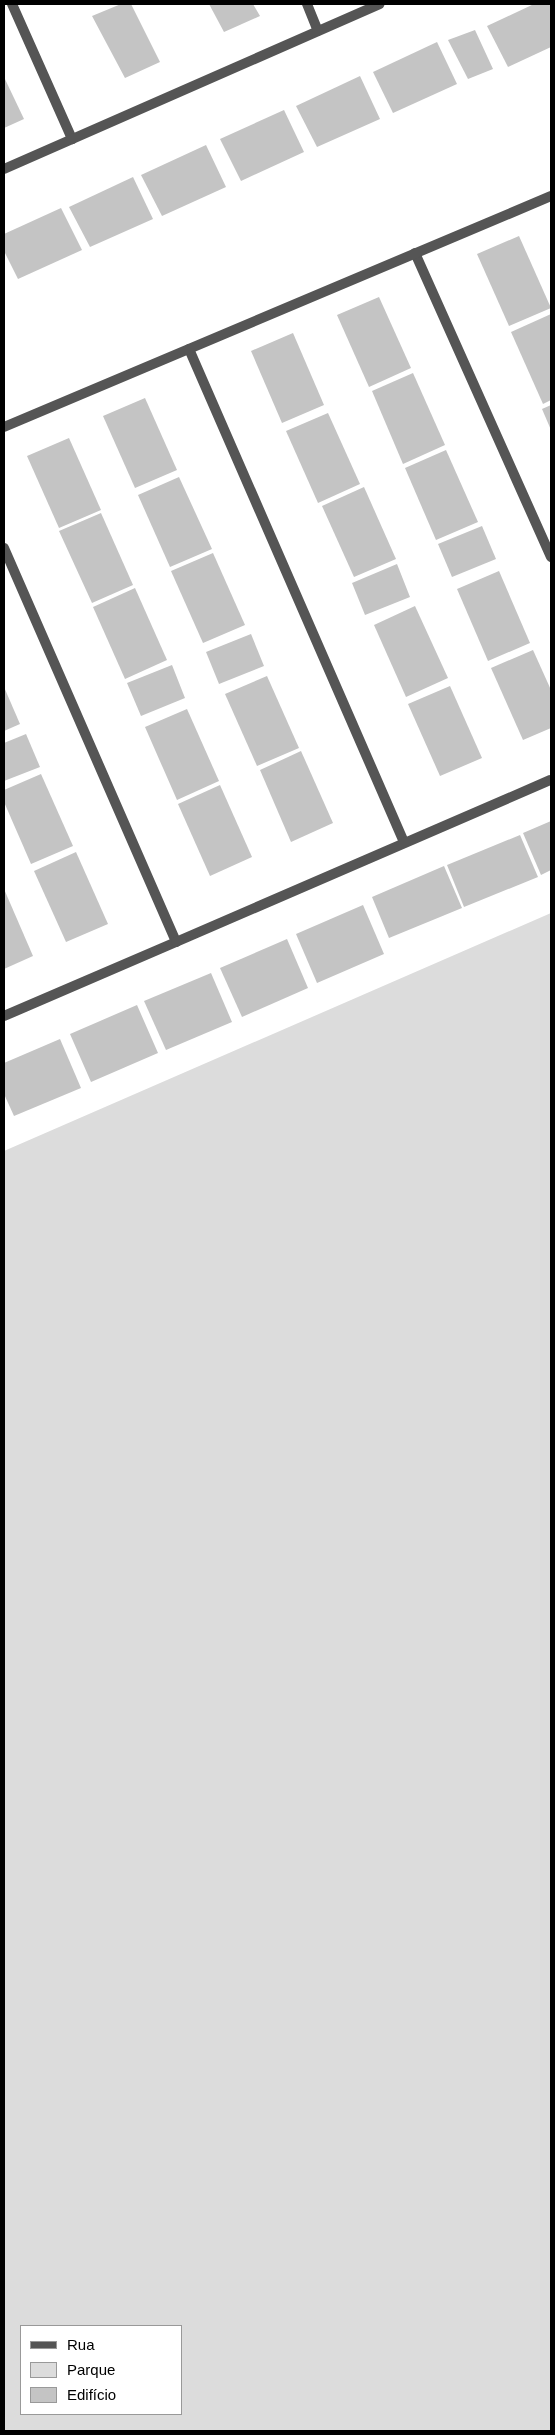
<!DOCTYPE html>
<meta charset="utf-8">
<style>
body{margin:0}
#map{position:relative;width:555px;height:2435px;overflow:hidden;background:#fff;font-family:Arial,sans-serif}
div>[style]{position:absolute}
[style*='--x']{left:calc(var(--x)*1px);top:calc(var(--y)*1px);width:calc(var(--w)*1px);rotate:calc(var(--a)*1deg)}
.green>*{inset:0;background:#dcdcdc}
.building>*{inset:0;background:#c4c4c4}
.street>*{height:10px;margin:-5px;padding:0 5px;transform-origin:5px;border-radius:5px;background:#555}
span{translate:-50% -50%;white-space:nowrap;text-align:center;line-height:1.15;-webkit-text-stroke:4.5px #fff;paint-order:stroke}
.frame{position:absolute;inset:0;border:5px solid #000;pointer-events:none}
.legend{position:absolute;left:20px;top:2325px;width:162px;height:90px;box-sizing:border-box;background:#fff;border:1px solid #999;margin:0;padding:6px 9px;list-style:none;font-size:15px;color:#000}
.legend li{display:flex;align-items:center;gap:10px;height:25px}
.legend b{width:25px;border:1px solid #999}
</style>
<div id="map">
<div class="green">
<div style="clip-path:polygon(evenodd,551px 913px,551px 2431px,4px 2431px,4px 1151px,551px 913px,21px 2326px,181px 2326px,181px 2414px,21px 2414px,21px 2326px)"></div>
</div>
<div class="building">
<div style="clip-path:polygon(121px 4px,131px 4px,160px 62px,125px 78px,92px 16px)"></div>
<div style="clip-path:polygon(209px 4px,253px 4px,260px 16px,224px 32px)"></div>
<div style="clip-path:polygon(534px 4px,551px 4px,551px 47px,508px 67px,487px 26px)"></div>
<div style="clip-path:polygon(475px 30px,493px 69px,468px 79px,448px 40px)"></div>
<div style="clip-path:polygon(437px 42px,457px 84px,393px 113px,373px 72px)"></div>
<div style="clip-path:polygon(360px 76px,380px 119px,317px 147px,296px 106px)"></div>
<div style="clip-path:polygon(4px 77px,24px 119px,4px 128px)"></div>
<div style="clip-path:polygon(284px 110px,304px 152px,241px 181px,220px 139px)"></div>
<div style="clip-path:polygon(206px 145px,226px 187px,162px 216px,141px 175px)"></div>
<div style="clip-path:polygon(133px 177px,153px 219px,90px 247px,69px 207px)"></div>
<div style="clip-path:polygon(61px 208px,82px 250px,18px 279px,4px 251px,4px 234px)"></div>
<div style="clip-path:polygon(519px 236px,551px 308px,509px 326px,477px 254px)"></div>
<div style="clip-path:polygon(379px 297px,411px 368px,369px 387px,337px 315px)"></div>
<div style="clip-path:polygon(551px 314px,551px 400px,543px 404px,511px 332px)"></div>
<div style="clip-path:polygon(293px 333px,324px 405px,282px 423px,251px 351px)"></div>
<div style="clip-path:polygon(413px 373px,445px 445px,403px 464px,372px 391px)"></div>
<div style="clip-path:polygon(145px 398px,177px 470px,135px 488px,103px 416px)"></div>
<div style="clip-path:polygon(551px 405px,551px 430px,542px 409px)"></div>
<div style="clip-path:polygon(328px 413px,360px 484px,318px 503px,286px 431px)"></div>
<div style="clip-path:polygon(69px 438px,101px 510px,59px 528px,27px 456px)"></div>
<div style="clip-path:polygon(446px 450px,478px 522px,436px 540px,405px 468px)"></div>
<div style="clip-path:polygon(179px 477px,212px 549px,170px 567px,138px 495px)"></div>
<div style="clip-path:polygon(364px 487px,396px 559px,354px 577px,322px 506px)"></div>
<div style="clip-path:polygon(101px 513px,133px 585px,92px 603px,59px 531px)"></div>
<div style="clip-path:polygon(482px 526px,496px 559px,452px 577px,438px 544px)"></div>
<div style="clip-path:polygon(213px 553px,245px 625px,203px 643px,171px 571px)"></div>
<div style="clip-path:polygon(397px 564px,410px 597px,365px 615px,352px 583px)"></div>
<div style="clip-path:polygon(499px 571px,530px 643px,488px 661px,457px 589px)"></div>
<div style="clip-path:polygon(135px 588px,167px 660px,125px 679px,93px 607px)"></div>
<div style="clip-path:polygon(415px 606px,448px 678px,406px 697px,374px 625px)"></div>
<div style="clip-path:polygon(251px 634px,264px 666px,219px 684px,206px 652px)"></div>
<div style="clip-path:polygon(533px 650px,551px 690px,551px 728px,523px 740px,491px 668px)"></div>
<div style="clip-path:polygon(172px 665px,185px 698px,141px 716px,127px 683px)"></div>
<div style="clip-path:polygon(267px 676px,299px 748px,257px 766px,225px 694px)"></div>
<div style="clip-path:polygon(450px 686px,482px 758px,440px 776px,408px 704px)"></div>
<div style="clip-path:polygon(4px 687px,20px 724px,4px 731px)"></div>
<div style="clip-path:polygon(187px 709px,219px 781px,177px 800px,145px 727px)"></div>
<div style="clip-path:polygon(26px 734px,40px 767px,4px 781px,4px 743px)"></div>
<div style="clip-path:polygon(301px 751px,333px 823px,291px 842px,260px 770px)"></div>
<div style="clip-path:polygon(41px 774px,73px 846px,31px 864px,4px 802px,4px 790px)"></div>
<div style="clip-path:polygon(220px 785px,252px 857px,210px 876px,178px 804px)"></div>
<div style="clip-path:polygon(551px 821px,551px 870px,541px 875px,523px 833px)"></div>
<div style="clip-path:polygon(520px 835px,538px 877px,464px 907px,447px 865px)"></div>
<div style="clip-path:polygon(76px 852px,108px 924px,66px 942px,34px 871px)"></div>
<div style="clip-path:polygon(444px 866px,462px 908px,389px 938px,372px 897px)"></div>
<div style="clip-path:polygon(4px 889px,33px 956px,4px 969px)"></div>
<div style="clip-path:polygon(363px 905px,384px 954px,317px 983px,296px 934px)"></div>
<div style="clip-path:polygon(287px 939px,308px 988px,242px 1017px,220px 968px)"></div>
<div style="clip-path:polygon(211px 973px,232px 1022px,166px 1050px,144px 1001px)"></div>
<div style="clip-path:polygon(137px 1005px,158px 1053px,91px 1082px,70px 1034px)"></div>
<div style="clip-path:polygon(60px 1039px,81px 1088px,14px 1116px,4px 1094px,4px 1063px)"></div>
</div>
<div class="street">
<div style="--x:12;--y:4;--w:148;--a:66"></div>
<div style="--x:307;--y:4;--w:29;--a:68"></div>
<div style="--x:4;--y:169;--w:410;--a:-23.7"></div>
<div style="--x:415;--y:253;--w:333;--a:65.9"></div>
<div style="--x:189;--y:349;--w:538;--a:66.44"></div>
<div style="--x:4;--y:427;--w:594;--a:-22.89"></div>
<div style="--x:4;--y:548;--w:430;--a:66.4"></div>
<div style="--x:176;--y:942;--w:187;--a:156.7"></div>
<div style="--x:176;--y:942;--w:408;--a:-23.4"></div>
</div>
<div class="frame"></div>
<ul class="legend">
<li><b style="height:6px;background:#555"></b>Rua</li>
<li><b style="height:14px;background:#dcdcdc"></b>Parque</li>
<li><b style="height:14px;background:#c4c4c4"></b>Edifício</li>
</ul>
</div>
